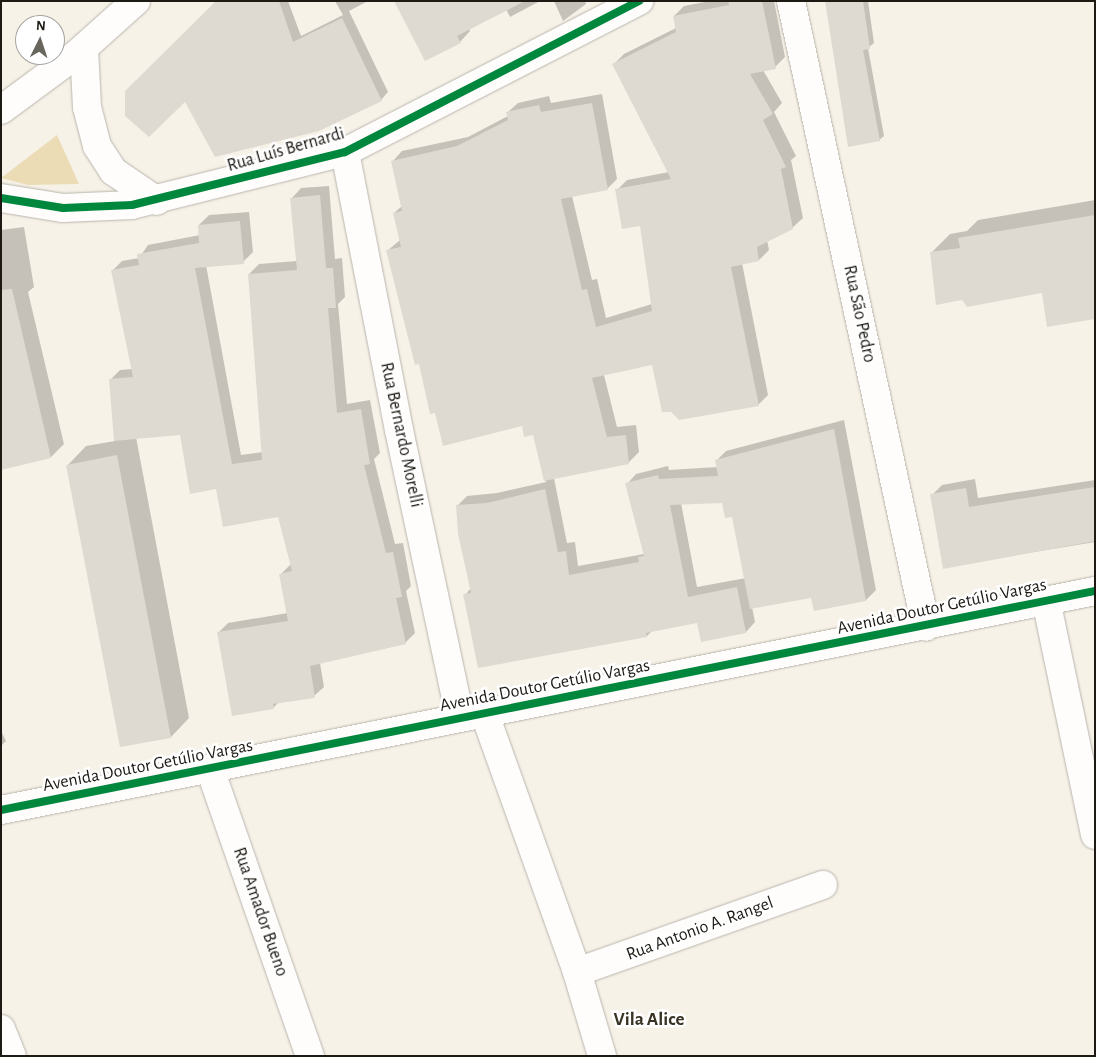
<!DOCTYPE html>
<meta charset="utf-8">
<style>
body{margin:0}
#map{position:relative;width:1096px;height:1057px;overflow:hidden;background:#f7f2e8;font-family:"Alegreya Sans",sans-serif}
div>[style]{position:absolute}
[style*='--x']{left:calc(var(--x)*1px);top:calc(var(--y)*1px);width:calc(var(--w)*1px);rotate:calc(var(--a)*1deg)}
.green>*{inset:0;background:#ebdcb6}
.shadow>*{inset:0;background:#0003}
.building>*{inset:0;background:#dedad2}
.roads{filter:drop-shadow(0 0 1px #b9b5ad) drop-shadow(0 0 1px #b9b5ad)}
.minor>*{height:28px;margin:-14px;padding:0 14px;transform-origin:14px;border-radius:14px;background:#fefdfc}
.tertiary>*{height:28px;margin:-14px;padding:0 14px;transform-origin:14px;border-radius:14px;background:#fefdfc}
.primary>*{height:28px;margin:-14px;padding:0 14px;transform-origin:14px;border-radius:14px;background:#fefdfc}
.cycleway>*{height:8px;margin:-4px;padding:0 4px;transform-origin:4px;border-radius:4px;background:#00873e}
span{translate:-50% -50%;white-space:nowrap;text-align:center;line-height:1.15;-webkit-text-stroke:5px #fff;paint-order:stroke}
.street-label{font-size:18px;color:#1c1a13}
.neighbourhood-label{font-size:19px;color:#393324;font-weight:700}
.frame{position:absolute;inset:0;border:2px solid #1c1a13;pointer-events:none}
.north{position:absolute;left:15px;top:15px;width:50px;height:50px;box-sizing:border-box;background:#fff;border:1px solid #a4a3a1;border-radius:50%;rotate:4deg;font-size:14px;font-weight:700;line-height:20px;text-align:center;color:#1c1a13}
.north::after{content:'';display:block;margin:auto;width:18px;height:22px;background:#69665e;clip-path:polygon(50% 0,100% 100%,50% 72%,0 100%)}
</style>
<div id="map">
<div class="green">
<div style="clip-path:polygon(57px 135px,79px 184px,28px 185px,1px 178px)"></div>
</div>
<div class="shadow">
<div style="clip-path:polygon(218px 1px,288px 1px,301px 36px,343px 15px,335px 1px,368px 1px,349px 11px,388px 92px,381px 100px)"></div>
<div style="clip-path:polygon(396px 1px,540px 1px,510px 17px,506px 9px,469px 28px,470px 31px,460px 42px)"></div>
<div style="clip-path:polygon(554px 1px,585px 1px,586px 4px,563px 21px)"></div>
<div style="clip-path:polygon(evenodd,710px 1px,774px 1px,785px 57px,775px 67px,763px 70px,782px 103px,774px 112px,796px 156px,791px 160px,803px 218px,792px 228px,767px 240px,769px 250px,759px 260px,742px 263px,768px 395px,758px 405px,653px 364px,604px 375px,617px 427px,636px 425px,639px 452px,628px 463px,554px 478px,567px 543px,575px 542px,578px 566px,644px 554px,627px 484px,636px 474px,668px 466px,669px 470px,717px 467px,716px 461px,726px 451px,844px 420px,876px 590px,866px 600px,812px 596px,752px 607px,755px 622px,746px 632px,698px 622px,653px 630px,647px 636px,465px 595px,471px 588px,457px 506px,467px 496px,497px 493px,546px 482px,534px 433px,420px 362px,387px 251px,400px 240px,394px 213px,402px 206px,392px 162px,402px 151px,468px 137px,508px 116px,507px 113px,518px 103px,549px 96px,551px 103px,602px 94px,617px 179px,607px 189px,572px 196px,592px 280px,597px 279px,606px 318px,652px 304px,641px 225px,617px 190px,627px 180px,669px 172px,614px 64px,624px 54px,676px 28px,674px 16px,684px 6px,710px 1px,724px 501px,733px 516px,746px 578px,697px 587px,681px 503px,724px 501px)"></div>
<div style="clip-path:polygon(826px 1px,868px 1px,874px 43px,868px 48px,884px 136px,879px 140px,849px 146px)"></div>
<div style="clip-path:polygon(329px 186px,335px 259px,342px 258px,345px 297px,338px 304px,347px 404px,370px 400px,380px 453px,374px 459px,395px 544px,403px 543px,411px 586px,406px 591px,415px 633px,405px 643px,320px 663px,324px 687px,314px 696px,279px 702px,273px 708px,218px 633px,228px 623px,288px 613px,281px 574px,291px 564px,279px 516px,217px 488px,181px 433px,136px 437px,189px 718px,171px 737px,68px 465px,86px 446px,115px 441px,110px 380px,120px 370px,132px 369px,112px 271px,122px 261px,139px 258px,148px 245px,200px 235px,199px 225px,209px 215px,249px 212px,253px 252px,243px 262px,206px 265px,241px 455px,263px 452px,249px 274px,259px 264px,297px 261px,292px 198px,301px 188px)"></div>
<div style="clip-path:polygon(1095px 200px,1095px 318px,1043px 291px,931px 253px,950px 234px,967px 231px,978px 220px)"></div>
<div style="clip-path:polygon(24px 227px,34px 287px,28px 292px,64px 444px,51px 457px,1px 469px,1px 230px)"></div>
<div style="clip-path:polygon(975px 479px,978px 498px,1095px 480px,1095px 542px,944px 567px,932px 495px,942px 485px)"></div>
<div style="clip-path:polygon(1px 731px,6px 741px,1px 746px)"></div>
</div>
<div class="building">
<div style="clip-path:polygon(216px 1px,279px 1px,293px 42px,342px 18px,382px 101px,319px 131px,215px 157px,185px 102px,149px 137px,125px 116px,125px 91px)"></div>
<div style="clip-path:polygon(394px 1px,525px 1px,457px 36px,461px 43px,425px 61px)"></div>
<div style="clip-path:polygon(728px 1px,762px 1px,776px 69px,750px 74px,773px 114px,763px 120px,786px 167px,781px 169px,793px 229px,757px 247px,759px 261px,731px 267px,759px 406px,679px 420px,671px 412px,662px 412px,652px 365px,592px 378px,607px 437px,626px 435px,629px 464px,544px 481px,533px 435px,524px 437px,522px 426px,443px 446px,435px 413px,430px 414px,419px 364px,415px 365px,386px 250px,401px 247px,393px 213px,402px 211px,391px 161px,457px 146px,508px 120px,506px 112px,539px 105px,541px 112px,592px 103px,608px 190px,561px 199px,582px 290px,587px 289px,596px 327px,652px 311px,640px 226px,622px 229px,615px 189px,671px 179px,612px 64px,676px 32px,673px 16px,729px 5px)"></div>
<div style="clip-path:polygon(825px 1px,863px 1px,870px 49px,863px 50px,880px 141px,848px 147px)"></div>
<div style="clip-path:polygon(320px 195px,326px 268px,333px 268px,336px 308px,328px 308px,337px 413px,361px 409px,370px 464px,364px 465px,386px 553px,393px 552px,402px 597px,396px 598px,406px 644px,310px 666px,315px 698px,273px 704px,274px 709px,232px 716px,217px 632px,288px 621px,279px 574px,292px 571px,278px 517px,223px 527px,216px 489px,190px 494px,180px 435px,114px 441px,109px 379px,133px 377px,111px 270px,139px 265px,137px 254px,199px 243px,198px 225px,240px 221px,244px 264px,195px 268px,232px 464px,262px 460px,248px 274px,297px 270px,290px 198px)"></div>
<div style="clip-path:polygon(1095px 215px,1095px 319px,1047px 327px,1042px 293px,967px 307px,962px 300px,936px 305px,930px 252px,960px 248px,958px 238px)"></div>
<div style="clip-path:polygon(12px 289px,51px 458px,1px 470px,1px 290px)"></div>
<div style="clip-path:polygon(834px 429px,866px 601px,814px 611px,811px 598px,750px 609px,732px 517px,725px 518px,722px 503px,670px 505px,688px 597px,737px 587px,746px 633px,701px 642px,697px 623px,646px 633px,647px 637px,478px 668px,463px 594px,471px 593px,458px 534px,456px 505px,487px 503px,545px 489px,558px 552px,566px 551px,569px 575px,639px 562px,638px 557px,644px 556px,625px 483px,658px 475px,659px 479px,718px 476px,715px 460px)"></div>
<div style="clip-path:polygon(117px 455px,171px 738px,120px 747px,66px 465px)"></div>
<div style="clip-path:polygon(1095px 487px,1095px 541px,943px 569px,930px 494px,966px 488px,969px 507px)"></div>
</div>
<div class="roads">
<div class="minor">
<div style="--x:791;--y:1;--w:640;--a:77.83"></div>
<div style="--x:84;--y:48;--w:59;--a:87.1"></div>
<div style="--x:87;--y:107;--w:40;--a:75.6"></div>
<div style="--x:97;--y:146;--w:30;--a:57"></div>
<div style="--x:113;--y:171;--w:53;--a:34.3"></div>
<div style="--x:345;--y:152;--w:283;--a:79"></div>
<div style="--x:399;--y:430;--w:293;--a:78"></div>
<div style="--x:1;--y:198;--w:63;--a:9.2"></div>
<div style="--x:63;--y:208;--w:69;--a:-2.5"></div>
<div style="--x:132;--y:205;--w:219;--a:-14"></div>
<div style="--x:345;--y:152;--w:331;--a:-27.2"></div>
<div style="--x:1046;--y:600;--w:240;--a:78.2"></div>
<div style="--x:484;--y:712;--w:276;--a:70.3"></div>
<div style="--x:577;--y:972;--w:88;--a:73.4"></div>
<div style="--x:210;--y:769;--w:304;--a:70.8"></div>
<div style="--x:577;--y:972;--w:261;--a:-19.5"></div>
<div style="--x:1;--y:1029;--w:29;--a:68"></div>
</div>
<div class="tertiary">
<div style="--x:1;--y:810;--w:1116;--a:-11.32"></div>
</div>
<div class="primary">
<div style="--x:1;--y:110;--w:96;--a:-36.5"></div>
<div style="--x:78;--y:53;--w:78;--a:-41.9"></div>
</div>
</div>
<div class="cycleway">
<div style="--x:1;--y:198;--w:63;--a:9.2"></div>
<div style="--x:63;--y:208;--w:69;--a:-2.5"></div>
<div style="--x:132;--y:205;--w:219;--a:-14"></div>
<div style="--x:345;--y:152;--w:331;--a:-27.2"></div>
<div style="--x:1;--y:810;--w:1116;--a:-11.32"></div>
</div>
<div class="street-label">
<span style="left:286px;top:150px;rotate:-16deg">Rua Luís Bernardi</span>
<span style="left:859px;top:314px;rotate:78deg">Rua São Pedro</span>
<span style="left:401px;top:435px;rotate:78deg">Rua Bernardo Morelli</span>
<span style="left:942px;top:607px;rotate:-12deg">Avenida Doutor Getúlio Vargas</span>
<span style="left:545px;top:686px;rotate:-11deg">Avenida Doutor Getúlio Vargas</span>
<span style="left:148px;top:766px;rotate:-11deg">Avenida Doutor Getúlio Vargas</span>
<span style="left:260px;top:912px;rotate:71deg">Rua Amador Bueno</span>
<span style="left:700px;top:929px;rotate:-20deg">Rua Antonio A. Rangel</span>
</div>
<div class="neighbourhood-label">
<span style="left:649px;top:1020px">Vila Alice</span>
</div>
<div class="frame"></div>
<div class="north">N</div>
</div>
